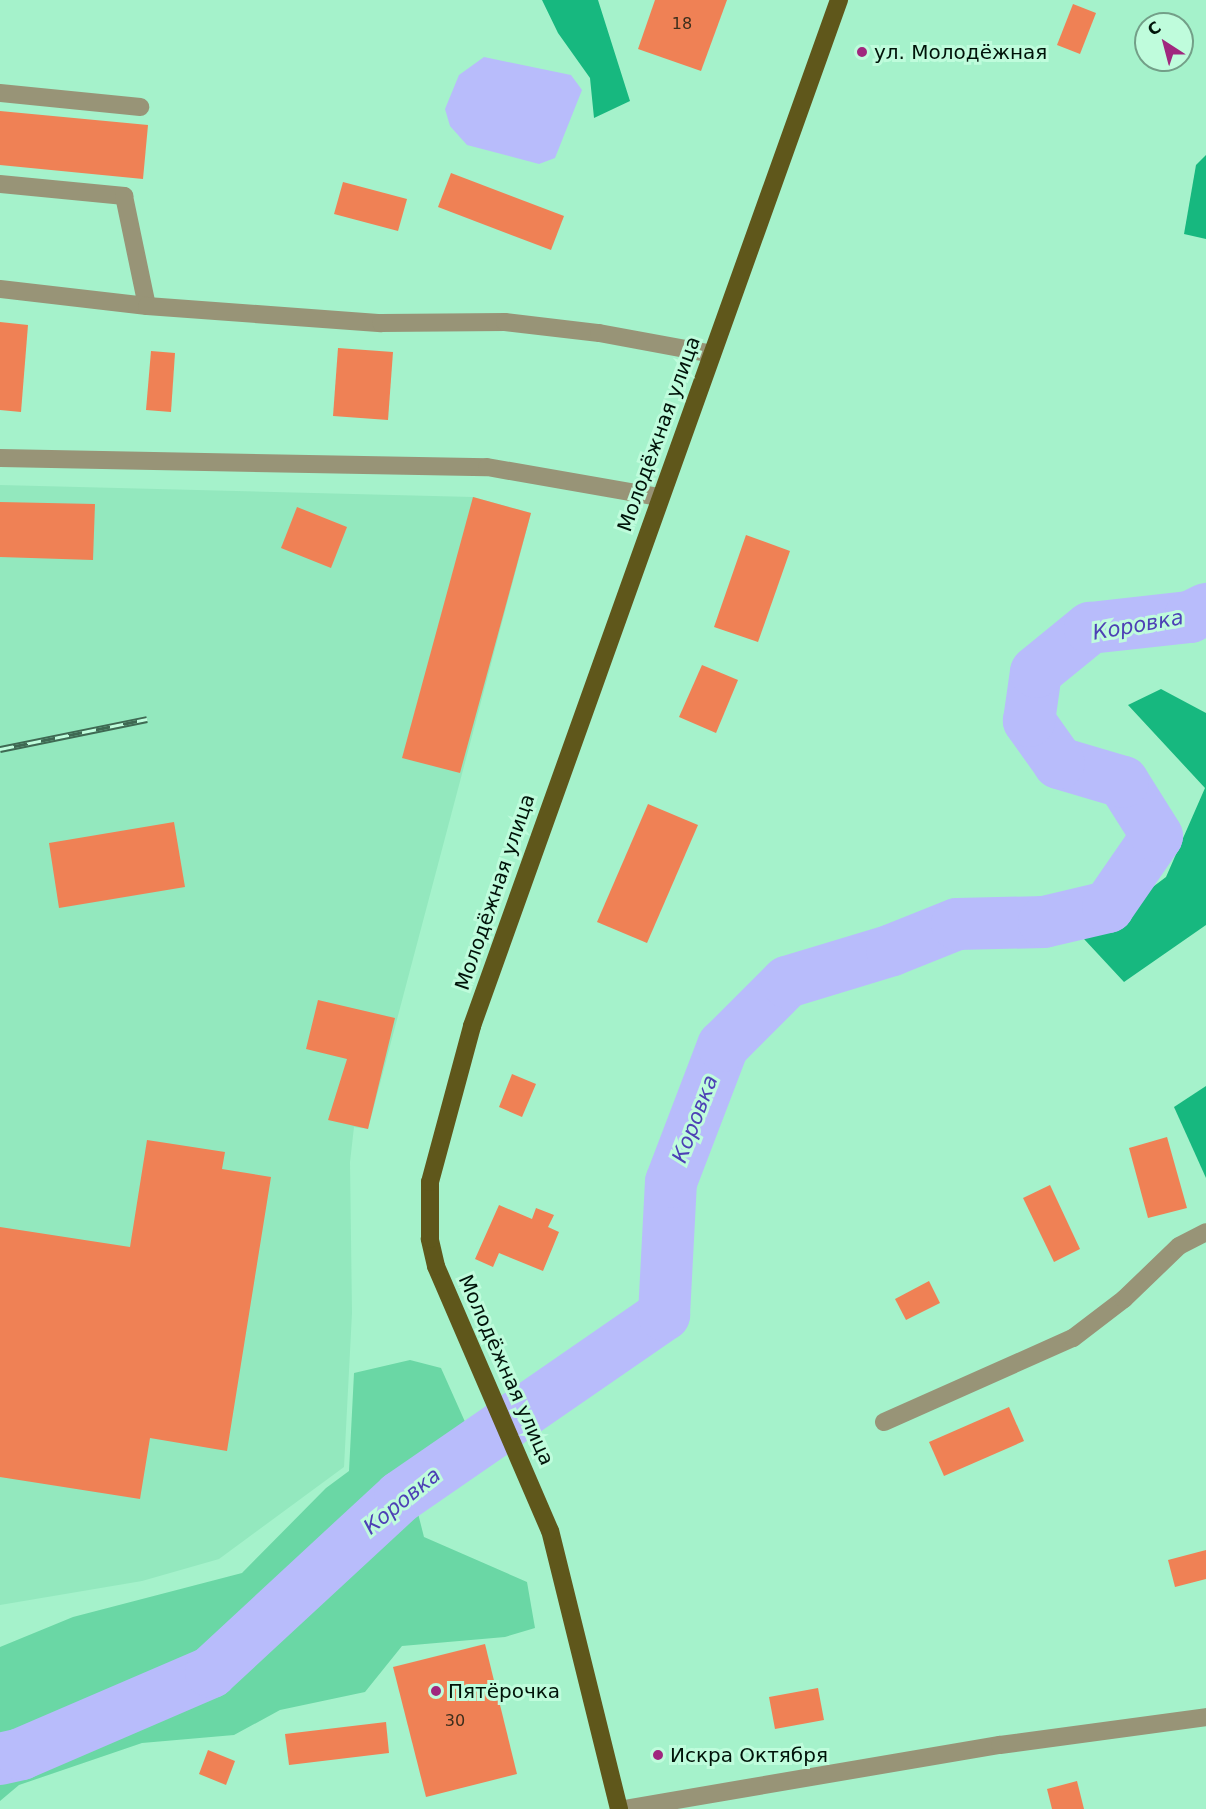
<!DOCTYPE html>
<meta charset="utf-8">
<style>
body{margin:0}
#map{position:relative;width:1206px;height:1809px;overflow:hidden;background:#a5f2cb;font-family:"DejaVu Sans",sans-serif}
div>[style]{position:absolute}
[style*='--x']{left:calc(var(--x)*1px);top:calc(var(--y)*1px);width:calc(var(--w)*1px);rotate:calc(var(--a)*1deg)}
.built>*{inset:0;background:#93e8be}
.green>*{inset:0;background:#6ad7a5}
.forest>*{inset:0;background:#17b87f}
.water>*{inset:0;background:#b8bcfb}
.river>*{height:52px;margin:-26px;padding:0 26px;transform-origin:26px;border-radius:26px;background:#b8bcfb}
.building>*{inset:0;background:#ef8155}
.minor>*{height:18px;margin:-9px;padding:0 9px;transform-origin:9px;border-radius:9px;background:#989477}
.major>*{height:18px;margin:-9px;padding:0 9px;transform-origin:9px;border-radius:9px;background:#5f571b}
.rail>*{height:7px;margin-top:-3.5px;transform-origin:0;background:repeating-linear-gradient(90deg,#bffcdc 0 14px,#3f6953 0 28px);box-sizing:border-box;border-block:2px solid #3f6953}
.dots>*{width:16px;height:16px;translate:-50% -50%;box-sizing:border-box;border:3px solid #bffcdc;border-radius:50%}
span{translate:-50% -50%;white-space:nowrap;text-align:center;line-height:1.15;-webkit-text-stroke:6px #bffcdc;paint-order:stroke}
.number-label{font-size:16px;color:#3c2e1c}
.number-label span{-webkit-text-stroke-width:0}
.poi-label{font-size:20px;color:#001309}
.left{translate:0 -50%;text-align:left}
.street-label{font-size:20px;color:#001309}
.water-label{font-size:21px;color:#4d40b5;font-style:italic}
.north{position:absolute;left:1134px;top:12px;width:60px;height:60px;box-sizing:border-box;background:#bffcdc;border:2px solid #739f88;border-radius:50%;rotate:324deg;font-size:16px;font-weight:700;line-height:24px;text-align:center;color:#001309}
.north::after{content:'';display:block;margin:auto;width:21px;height:27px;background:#a0277e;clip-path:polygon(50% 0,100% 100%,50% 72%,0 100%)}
</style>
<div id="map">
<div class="built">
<div style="clip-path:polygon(0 485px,473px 497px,531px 513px,368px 1129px,354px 1127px,350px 1162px,352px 1313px,344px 1467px,219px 1559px,142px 1581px,0 1605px)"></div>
</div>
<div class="green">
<div style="clip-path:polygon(410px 1360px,441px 1368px,466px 1424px,408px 1474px,424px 1537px,527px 1582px,535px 1628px,505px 1637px,402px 1646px,365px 1692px,280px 1710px,234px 1735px,142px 1743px,19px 1785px,0 1801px,0 1647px,73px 1617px,242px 1573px,326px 1488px,349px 1471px,354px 1373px)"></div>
</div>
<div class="forest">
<div style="clip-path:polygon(542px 0,598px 0,630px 101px,594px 118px,590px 78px,558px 33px)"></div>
<div style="clip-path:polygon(1206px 155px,1206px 239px,1184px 234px,1196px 165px)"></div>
<div style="clip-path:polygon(1161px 689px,1206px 713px,1206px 925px,1124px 982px,1084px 939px,1166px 877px,1205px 788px,1128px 705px)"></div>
<div style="clip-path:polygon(1206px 1086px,1206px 1178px,1174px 1107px)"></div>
</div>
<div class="water">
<div style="clip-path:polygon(484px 57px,571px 75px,582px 90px,555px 158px,539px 164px,467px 145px,450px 126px,445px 109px,459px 75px)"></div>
</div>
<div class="river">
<div style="--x:0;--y:1759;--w:22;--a:-13"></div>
<div style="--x:21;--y:1754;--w:207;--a:-23.3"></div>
<div style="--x:211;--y:1672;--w:258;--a:-42.8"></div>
<div style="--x:400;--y:1497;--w:321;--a:-34.6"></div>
<div style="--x:664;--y:1315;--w:133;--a:-87"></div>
<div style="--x:671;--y:1182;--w:146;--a:-69.1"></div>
<div style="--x:723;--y:1046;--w:91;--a:-45"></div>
<div style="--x:787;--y:982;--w:110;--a:-16.9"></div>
<div style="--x:892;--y:950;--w:70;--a:-21.8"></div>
<div style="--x:957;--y:924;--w:87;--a:-1.3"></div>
<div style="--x:1044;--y:922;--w:66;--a:-13.2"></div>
<div style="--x:1108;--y:907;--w:86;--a:-55.4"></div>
<div style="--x:1157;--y:836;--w:64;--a:-122.2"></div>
<div style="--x:1123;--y:782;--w:67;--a:-163.5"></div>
<div style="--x:1059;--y:763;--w:52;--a:-125.5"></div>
<div style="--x:1029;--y:721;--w:49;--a:-81.9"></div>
<div style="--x:1036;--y:672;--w:70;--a:-39.2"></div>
<div style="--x:1090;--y:628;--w:101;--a:-6.3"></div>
<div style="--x:1190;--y:617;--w:18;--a:-27"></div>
</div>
<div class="building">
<div style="clip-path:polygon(655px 0,727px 0,701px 71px,638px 49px)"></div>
<div style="clip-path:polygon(1073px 4px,1096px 13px,1080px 54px,1057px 45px)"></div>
<div style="clip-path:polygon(0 111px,148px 125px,143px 179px,0 165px)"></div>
<div style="clip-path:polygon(451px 173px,564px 216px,551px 250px,438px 207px)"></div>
<div style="clip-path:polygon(343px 182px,407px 199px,398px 231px,334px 214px)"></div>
<div style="clip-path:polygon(0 322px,28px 325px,21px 412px,0 410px)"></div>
<div style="clip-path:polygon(338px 348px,393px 352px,388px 420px,333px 416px)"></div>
<div style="clip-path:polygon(151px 351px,175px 353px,171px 412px,146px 410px)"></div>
<div style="clip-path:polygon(473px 497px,531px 513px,460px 773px,402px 758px)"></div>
<div style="clip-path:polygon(0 502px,95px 504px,93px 560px,0 557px)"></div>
<div style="clip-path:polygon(297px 507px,347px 527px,331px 568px,281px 548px)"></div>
<div style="clip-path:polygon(746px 535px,790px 551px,758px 642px,714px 627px)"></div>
<div style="clip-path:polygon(702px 665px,738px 680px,716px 733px,679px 717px)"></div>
<div style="clip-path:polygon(648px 804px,698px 825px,647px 943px,597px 922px)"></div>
<div style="clip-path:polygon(174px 822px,185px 887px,59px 908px,49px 843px)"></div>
<div style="clip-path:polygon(318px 1000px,395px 1018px,368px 1129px,328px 1120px,347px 1059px,306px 1049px)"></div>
<div style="clip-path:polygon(512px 1074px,536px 1084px,522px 1117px,499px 1107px)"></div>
<div style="clip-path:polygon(1167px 1137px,1187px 1208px,1148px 1218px,1129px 1148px)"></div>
<div style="clip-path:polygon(147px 1140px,225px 1152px,222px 1169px,271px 1177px,227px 1451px,150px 1438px,140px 1499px,0 1477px,0 1227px,130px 1247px)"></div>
<div style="clip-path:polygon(1050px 1185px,1080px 1249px,1054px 1262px,1023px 1198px)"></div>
<div style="clip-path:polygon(499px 1205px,532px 1219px,536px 1208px,554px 1215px,548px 1227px,559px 1232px,543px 1271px,499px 1253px,493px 1267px,475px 1259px)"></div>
<div style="clip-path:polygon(929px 1281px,940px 1303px,906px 1320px,895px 1299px)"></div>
<div style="clip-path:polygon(1009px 1407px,1024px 1441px,944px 1476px,929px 1442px)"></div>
<div style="clip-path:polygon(1206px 1550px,1206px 1579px,1175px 1587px,1168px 1560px)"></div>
<div style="clip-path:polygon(485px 1644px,517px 1774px,426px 1797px,393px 1667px)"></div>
<div style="clip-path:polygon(818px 1688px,824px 1720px,775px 1729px,769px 1697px)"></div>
<div style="clip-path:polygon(386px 1722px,389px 1753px,289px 1765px,285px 1734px)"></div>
<div style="clip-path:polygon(208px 1750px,235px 1761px,226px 1785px,199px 1774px)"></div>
<div style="clip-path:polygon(1077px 1781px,1084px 1809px,1052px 1809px,1047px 1789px)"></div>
</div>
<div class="minor">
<div style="--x:0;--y:93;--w:141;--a:5.7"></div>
<div style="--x:0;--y:184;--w:125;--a:5.5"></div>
<div style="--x:124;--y:196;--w:112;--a:78.2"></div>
<div style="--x:0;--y:289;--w:148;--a:6.6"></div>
<div style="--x:147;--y:306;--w:235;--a:4.2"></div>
<div style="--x:381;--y:323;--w:124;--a:-0.5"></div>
<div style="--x:505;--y:322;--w:95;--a:6.7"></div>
<div style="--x:599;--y:333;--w:115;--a:10.5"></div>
<div style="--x:0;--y:458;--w:487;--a:1.1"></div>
<div style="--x:487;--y:467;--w:175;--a:9.9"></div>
<div style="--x:884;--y:1422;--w:207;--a:-24"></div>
<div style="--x:1073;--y:1338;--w:64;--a:-37.4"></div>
<div style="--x:1124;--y:1299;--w:76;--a:-43.9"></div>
<div style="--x:1179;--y:1246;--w:30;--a:-27"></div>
<div style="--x:624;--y:1809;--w:381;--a:-9.7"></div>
<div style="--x:1000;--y:1745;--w:208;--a:-7.7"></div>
</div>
<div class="major">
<div style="--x:619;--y:1809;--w:286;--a:-103.9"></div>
<div style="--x:550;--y:1531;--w:288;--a:-113.3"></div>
<div style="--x:436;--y:1266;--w:28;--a:-103"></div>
<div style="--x:430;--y:1239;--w:57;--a:-90"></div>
<div style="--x:430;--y:1182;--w:162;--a:-74.9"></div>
<div style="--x:472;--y:1026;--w:1090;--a:-70.32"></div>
</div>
<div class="rail">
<div style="--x:0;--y:749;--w:150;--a:-11.5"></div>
</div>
<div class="dots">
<div style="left:862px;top:52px;background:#a0277e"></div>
<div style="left:436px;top:1691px;background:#a0277e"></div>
<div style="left:658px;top:1755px;background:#a0277e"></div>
</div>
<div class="number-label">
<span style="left:682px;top:24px">18</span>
<span style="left:455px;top:1721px">30</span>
</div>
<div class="poi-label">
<span class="left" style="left:874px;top:52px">ул. Молодёжная</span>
<span class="left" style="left:448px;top:1691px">Пятёрочка</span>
<span class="left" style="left:670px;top:1755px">Искра Октября</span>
</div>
<div class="street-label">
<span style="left:659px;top:434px;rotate:-70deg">Молодёжная улица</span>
<span style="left:495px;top:892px;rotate:-71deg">Молодёжная улица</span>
<span style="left:506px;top:1370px;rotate:66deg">Молодёжная улица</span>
</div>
<div class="water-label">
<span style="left:1138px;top:625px;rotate:-10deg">Коровка</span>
<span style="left:695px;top:1119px;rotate:-69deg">Коровка</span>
<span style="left:402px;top:1501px;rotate:-39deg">Коровка</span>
</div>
<div class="north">С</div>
</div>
